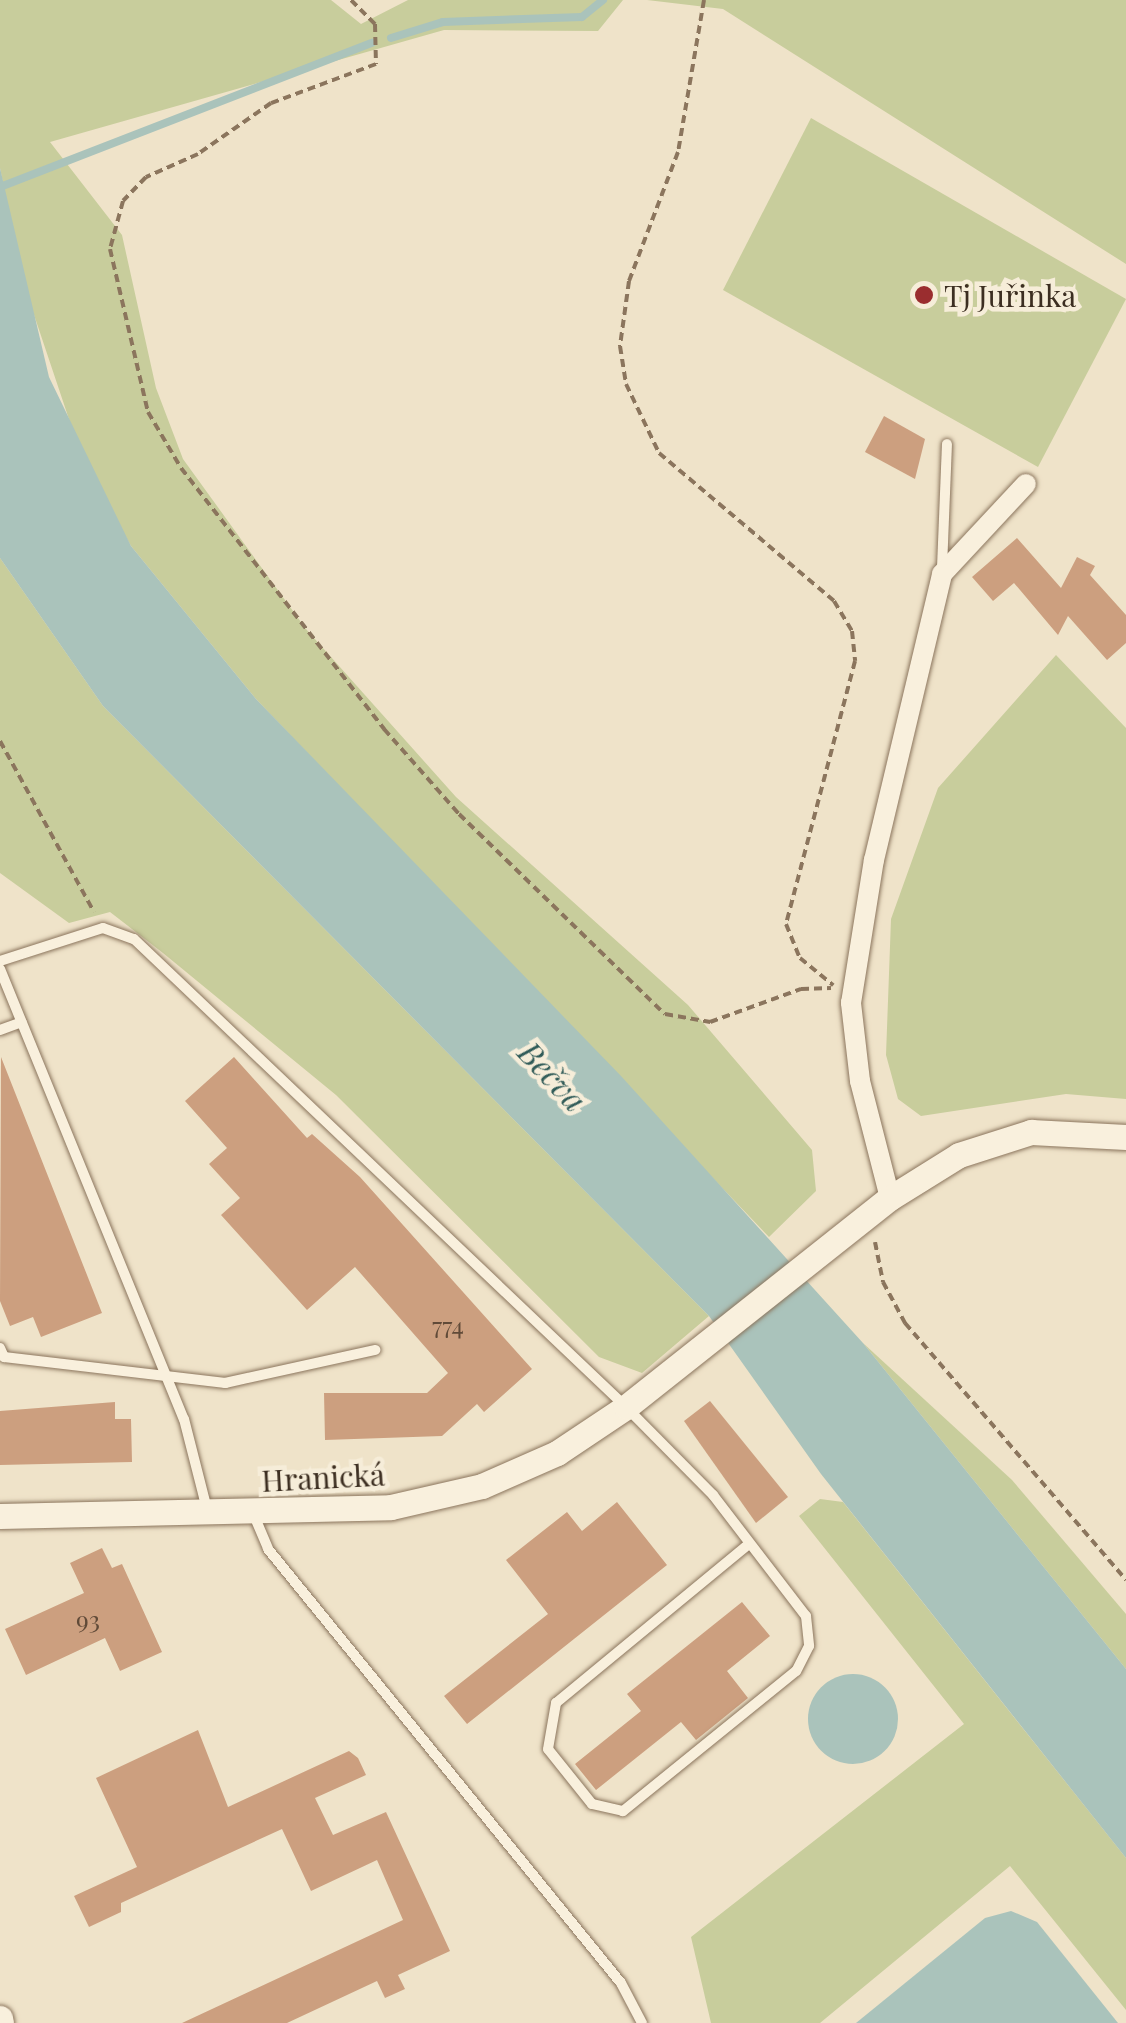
<!DOCTYPE html>
<meta charset="utf-8">
<style>
body{margin:0}
#map{position:relative;width:1126px;height:2023px;overflow:hidden;background:#efe3c9;font-family:"Playfair Display",serif}
div>[style]{position:absolute}
[style*='--x']{left:calc(var(--x)*1px);top:calc(var(--y)*1px);width:calc(var(--w)*1px);rotate:calc(var(--a)*1deg)}
.green>*{inset:0;background:#c8cd9c}
.water>*{inset:0;background:#aac3bb}
.round{border-radius:50%}
.stream>*{height:8px;margin:-4px;padding:0 4px;transform-origin:4px;border-radius:4px;background:#aac3bb}
.building>*{inset:0;background:#cc9f7f}
.path>*{height:4px;margin-top:-2px;transform-origin:0;background:repeating-linear-gradient(90deg,#8b755d 0 8px,transparent 0 13px)}
.roads{filter:drop-shadow(0 0 2px #8b755d) drop-shadow(0 0 2px #8b755d)}
.service>*{height:10px;margin:-5px;padding:0 5px;transform-origin:5px;border-radius:5px;background:#f9f0dd}
.minor>*{height:20px;margin:-10px;padding:0 10px;transform-origin:10px;border-radius:10px;background:#f9f0dd}
.tertiary>*{height:25px;margin:-12.5px;padding:0 12.5px;transform-origin:12.5px;border-radius:12.5px;background:#f9f0dd}
.dots>*{width:28px;height:28px;translate:-50% -50%;box-sizing:border-box;border:5px solid #f6edd9;border-radius:50%}
span{translate:-50% -50%;white-space:nowrap;text-align:center;line-height:1.15;-webkit-text-stroke:9px #f6edd9;paint-order:stroke}
.number-label{font-size:25px;color:#604a38}
.number-label span{-webkit-text-stroke-width:0}
.poi-label{font-size:30px;color:#3c2e21}
.left{translate:0 -50%;text-align:left}
.street-label{font-size:30px;color:#3c2e21}
.water-label{font-size:32px;color:#305b58;font-style:italic}
</style>
<div id="map">
<div class="green">
<div style="clip-path:polygon(0 0,331px 0,361px 24px,408px 0,623px 0,598px 31px,444px 30px,50px 142px,122px 235px,156px 388px,183px 459px,306px 629px,456px 797px,688px 1005px,812px 1150px,816px 1191px,769px 1237px,256px 699px,131px 546px,82px 458px,23px 282px,0 168px)"></div>
<div style="clip-path:polygon(647px 0,1126px 0,1126px 264px,723px 9px)"></div>
<div style="clip-path:polygon(811px 118px,1126px 299px,1038px 467px,723px 290px)"></div>
<div style="clip-path:polygon(0 558px,103px 706px,709px 1316px,642px 1373px,599px 1357px,336px 1095px,163px 953px,110px 912px,69px 923px,0 873px)"></div>
<div style="clip-path:polygon(1056px 655px,1126px 728px,1126px 1099px,1066px 1094px,921px 1116px,898px 1099px,886px 1055px,891px 919px,938px 788px)"></div>
<div style="clip-path:polygon(863px 1343px,1012px 1480px,1126px 1614px,1126px 1669px)"></div>
<div style="clip-path:polygon(820px 1499px,843px 1502px,1126px 1858px,1126px 2010px,1010px 1866px,820px 2023px,711px 2023px,691px 1937px,964px 1724px,799px 1516px)"></div>
</div>
<div class="water">
<div style="clip-path:polygon(0 168px,49px 377px,131px 546px,256px 699px,621px 1076px,863px 1343px,1126px 1669px,1126px 1858px,821px 1474px,709px 1316px,103px 706px,0 558px)"></div>
<div class="round" style="left:808px;top:1674px;width:90px;height:90px"></div>
<div style="clip-path:polygon(1011px 1911px,1037px 1922px,1118px 2023px,856px 2023px,985px 1918px)"></div>
</div>
<div class="stream">
<div style="--x:391;--y:38;--w:54;--a:-17.1"></div>
<div style="--x:443;--y:22;--w:139;--a:-2.1"></div>
<div style="--x:582;--y:17;--w:27;--a:-39"></div>
<div style="--x:0;--y:187;--w:399;--a:-21.2"></div>
</div>
<div class="building">
<div style="clip-path:polygon(884px 416px,925px 439px,915px 479px,865px 452px)"></div>
<div style="clip-path:polygon(1017px 538px,1061px 588px,1077px 557px,1095px 566px,1090px 575px,1126px 615px,1126px 643px,1107px 660px,1068px 616px,1058px 635px,1014px 583px,993px 601px,972px 577px)"></div>
<div style="clip-path:polygon(1px 1057px,102px 1313px,41px 1337px,33px 1317px,10px 1326px,0 1301px)"></div>
<div style="clip-path:polygon(234px 1057px,307px 1138px,312px 1134px,360px 1177px,532px 1369px,484px 1412px,477px 1404px,442px 1436px,325px 1440px,324px 1393px,427px 1393px,448px 1373px,355px 1267px,307px 1310px,221px 1215px,240px 1198px,209px 1164px,227px 1148px,185px 1101px)"></div>
<div style="clip-path:polygon(710px 1401px,788px 1497px,756px 1523px,684px 1421px)"></div>
<div style="clip-path:polygon(115px 1402px,115px 1419px,131px 1419px,132px 1462px,0 1465px,0 1411px)"></div>
<div style="clip-path:polygon(617px 1502px,667px 1565px,467px 1724px,444px 1696px,548px 1614px,506px 1560px,567px 1512px,582px 1531px)"></div>
<div style="clip-path:polygon(102px 1548px,112px 1568px,122px 1564px,162px 1652px,120px 1671px,105px 1638px,26px 1675px,5px 1629px,84px 1593px,70px 1563px)"></div>
<div style="clip-path:polygon(742px 1602px,770px 1636px,727px 1671px,748px 1698px,696px 1740px,681px 1722px,596px 1790px,575px 1764px,641px 1711px,627px 1694px)"></div>
<div style="clip-path:polygon(198px 1730px,228px 1807px,349px 1751px,358px 1758px,366px 1775px,315px 1798px,333px 1835px,386px 1812px,450px 1951px,398px 1975px,405px 1989px,385px 1998px,377px 1981px,287px 2023px,182px 2023px,403px 1920px,377px 1860px,311px 1891px,282px 1829px,121px 1903px,121px 1912px,89px 1927px,74px 1896px,137px 1867px,96px 1778px)"></div>
</div>
<div class="path">
<div style="--x:351;--y:0;--w:34;--a:45"></div>
<div style="--x:375;--y:24;--w:40;--a:88.6"></div>
<div style="--x:376;--y:64;--w:112;--a:159.6"></div>
<div style="--x:271;--y:103;--w:89;--a:145.1"></div>
<div style="--x:198;--y:154;--w:57;--a:156.1"></div>
<div style="--x:146;--y:177;--w:33;--a:134"></div>
<div style="--x:123;--y:201;--w:50;--a:105.2"></div>
<div style="--x:110;--y:249;--w:167;--a:76.9"></div>
<div style="--x:148;--y:412;--w:65;--a:59.5"></div>
<div style="--x:181;--y:468;--w:331;--a:52.1"></div>
<div style="--x:384;--y:729;--w:113;--a:48.6"></div>
<div style="--x:459;--y:814;--w:287;--a:44.2"></div>
<div style="--x:665;--y:1014;--w:46;--a:10.1"></div>
<div style="--x:710;--y:1022;--w:97;--a:-19.9"></div>
<div style="--x:801;--y:989;--w:30;--a:-2"></div>
<div style="--x:704;--y:0;--w:154;--a:99.7"></div>
<div style="--x:678;--y:152;--w:138;--a:110.8"></div>
<div style="--x:629;--y:281;--w:66;--a:97.9"></div>
<div style="--x:620;--y:346;--w:38;--a:81"></div>
<div style="--x:626;--y:384;--w:76;--a:64.4"></div>
<div style="--x:659;--y:453;--w:229;--a:40.2"></div>
<div style="--x:834;--y:601;--w:35;--a:59"></div>
<div style="--x:852;--y:631;--w:30;--a:84"></div>
<div style="--x:855;--y:661;--w:272;--a:104.7"></div>
<div style="--x:786;--y:924;--w:37;--a:68"></div>
<div style="--x:800;--y:958;--w:43;--a:39.3"></div>
<div style="--x:0;--y:741;--w:195;--a:61.2"></div>
<div style="--x:875;--y:1242;--w:41;--a:78.7"></div>
<div style="--x:883;--y:1282;--w:47;--a:61.8"></div>
<div style="--x:905;--y:1323;--w:339;--a:49.3"></div>
</div>
<div class="roads">
<div class="service">
<div style="--x:942;--y:568;--w:124;--a:-87.7"></div>
<div style="--x:0;--y:961;--w:108;--a:-17.8"></div>
<div style="--x:103;--y:928;--w:33;--a:20"></div>
<div style="--x:134;--y:939;--w:679;--a:43.57"></div>
<div style="--x:626;--y:1407;--w:124;--a:45.3"></div>
<div style="--x:713;--y:1495;--w:153;--a:52.5"></div>
<div style="--x:806;--y:1616;--w:30;--a:84"></div>
<div style="--x:809;--y:1646;--w:28;--a:117"></div>
<div style="--x:796;--y:1671;--w:223;--a:141"></div>
<div style="--x:623;--y:1811;--w:32;--a:-167"></div>
<div style="--x:592;--y:1804;--w:70;--a:-128.7"></div>
<div style="--x:548;--y:1749;--w:47;--a:-80.1"></div>
<div style="--x:556;--y:1703;--w:249;--a:-39.5"></div>
<div style="--x:0;--y:969;--w:486;--a:67.8"></div>
<div style="--x:184;--y:1419;--w:93;--a:75.7"></div>
<div style="--x:0;--y:1030;--w:23;--a:-20"></div>
<div style="--x:0;--y:1348;--w:10;--a:66"></div>
<div style="--x:4;--y:1357;--w:223;--a:6.7"></div>
<div style="--x:225;--y:1383;--w:154;--a:-12.4"></div>
<div style="--x:253;--y:1513;--w:39;--a:67"></div>
<div style="--x:268;--y:1549;--w:559;--a:50.88"></div>
<div style="--x:621;--y:1983;--w:45;--a:62.3"></div>
</div>
<div class="minor">
<div style="--x:890;--y:1198;--w:121;--a:-104.4"></div>
<div style="--x:860;--y:1081;--w:79;--a:-96.6"></div>
<div style="--x:851;--y:1003;--w:145;--a:-80.9"></div>
<div style="--x:874;--y:860;--w:294;--a:-76.6"></div>
<div style="--x:942;--y:574;--w:123;--a:-47"></div>
</div>
<div class="tertiary">
<div style="--x:0;--y:1516;--w:391;--a:-1.3"></div>
<div style="--x:391;--y:1507;--w:93;--a:-13"></div>
<div style="--x:482;--y:1486;--w:82;--a:-23.7"></div>
<div style="--x:557;--y:1453;--w:83;--a:-33.7"></div>
<div style="--x:626;--y:1407;--w:337;--a:-38.4"></div>
<div style="--x:890;--y:1198;--w:81;--a:-31.9"></div>
<div style="--x:959;--y:1155;--w:76;--a:-17.7"></div>
<div style="--x:1031;--y:1132;--w:95;--a:3"></div>
<div style="--x:0;--y:2018;--w:5;--a:79"></div>
</div>
</div>
<div class="dots">
<div style="left:924px;top:295px;background:#9a2d2f"></div>
</div>
<div class="number-label">
<span style="left:448px;top:1325px">774</span>
<span style="left:88px;top:1619px">93</span>
</div>
<div class="poi-label">
<span class="left" style="left:944px;top:295px">Tj Juřinka</span>
</div>
<div class="street-label">
<span style="left:323px;top:1477px;rotate:-3deg">Hranická</span>
</div>
<div class="water-label">
<span style="left:553px;top:1076px;rotate:47deg">Bečva</span>
</div>
</div>
